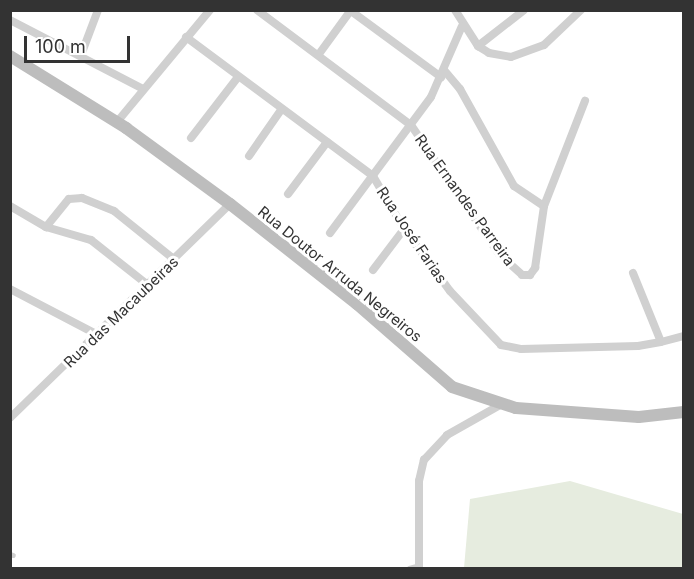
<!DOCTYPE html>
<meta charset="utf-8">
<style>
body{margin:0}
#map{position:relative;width:694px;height:579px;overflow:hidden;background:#fff;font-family:Inter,sans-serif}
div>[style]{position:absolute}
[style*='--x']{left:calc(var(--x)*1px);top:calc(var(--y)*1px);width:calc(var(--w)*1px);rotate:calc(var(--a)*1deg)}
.green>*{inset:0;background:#e6ecdf}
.lane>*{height:4.5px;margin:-2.25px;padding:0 2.25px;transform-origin:2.25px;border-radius:2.25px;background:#d0d0d0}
.street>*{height:8px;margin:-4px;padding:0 4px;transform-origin:4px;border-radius:4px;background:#d0d0d0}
.secondary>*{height:12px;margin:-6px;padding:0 6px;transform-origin:6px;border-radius:6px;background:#bdbdbd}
span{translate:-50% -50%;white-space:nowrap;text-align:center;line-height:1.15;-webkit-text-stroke:6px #fff;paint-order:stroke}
.street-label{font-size:15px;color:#333}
.frame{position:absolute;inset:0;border:12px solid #333;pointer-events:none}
.scale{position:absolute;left:24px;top:36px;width:106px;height:27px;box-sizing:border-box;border:3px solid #333;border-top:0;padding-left:8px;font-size:18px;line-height:21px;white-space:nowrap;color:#333;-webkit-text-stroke:4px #fff;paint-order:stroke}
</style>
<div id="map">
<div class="green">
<div style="clip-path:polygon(570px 481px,683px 514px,683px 568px,464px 568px,470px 499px)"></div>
</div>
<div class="lane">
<div style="--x:10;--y:554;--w:3;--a:18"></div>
<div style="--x:409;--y:568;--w:11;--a:-15"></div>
</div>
<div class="street">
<div style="--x:257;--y:10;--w:192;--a:36.8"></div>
<div style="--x:411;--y:125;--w:156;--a:55.7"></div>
<div style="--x:499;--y:254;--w:31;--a:42"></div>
<div style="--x:522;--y:275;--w:8;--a:0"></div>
<div style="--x:530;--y:275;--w:9;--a:-54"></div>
<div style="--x:535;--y:268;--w:63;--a:-81.7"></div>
<div style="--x:544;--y:206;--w:113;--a:-68.7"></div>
<div style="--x:455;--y:10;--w:43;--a:57.4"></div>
<div style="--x:478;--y:46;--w:13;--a:32"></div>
<div style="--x:489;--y:53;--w:22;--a:10"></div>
<div style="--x:511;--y:57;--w:35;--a:-20"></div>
<div style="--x:544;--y:45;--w:51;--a:-43.4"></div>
<div style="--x:351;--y:11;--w:112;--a:36.3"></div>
<div style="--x:10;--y:20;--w:150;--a:27.4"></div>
<div style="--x:186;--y:37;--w:233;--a:36.6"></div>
<div style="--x:373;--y:176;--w:61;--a:59.7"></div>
<div style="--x:404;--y:229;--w:77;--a:53.4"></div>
<div style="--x:450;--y:291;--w:74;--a:46.6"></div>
<div style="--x:501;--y:345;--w:20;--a:11"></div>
<div style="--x:521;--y:349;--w:117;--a:-1.5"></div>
<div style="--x:638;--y:346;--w:23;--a:-10"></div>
<div style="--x:478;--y:46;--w:58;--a:-38"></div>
<div style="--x:319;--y:54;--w:54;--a:-54"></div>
<div style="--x:81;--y:55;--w:48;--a:-69.3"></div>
<div style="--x:444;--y:70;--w:25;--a:50"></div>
<div style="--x:460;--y:89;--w:111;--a:60.9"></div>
<div style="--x:514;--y:186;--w:36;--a:34"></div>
<div style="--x:117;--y:122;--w:146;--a:-50.3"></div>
<div style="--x:191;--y:138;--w:77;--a:-52.4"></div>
<div style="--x:249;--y:156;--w:56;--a:-55.2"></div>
<div style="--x:288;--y:194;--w:65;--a:-53.1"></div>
<div style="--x:10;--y:206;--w:42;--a:30.3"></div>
<div style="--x:46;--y:227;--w:47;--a:16.1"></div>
<div style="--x:91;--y:240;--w:74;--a:38.4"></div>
<div style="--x:46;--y:227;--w:36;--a:-51"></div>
<div style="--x:69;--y:199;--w:13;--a:-4"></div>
<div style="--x:82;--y:198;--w:35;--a:22"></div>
<div style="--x:114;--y:211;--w:78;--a:38.8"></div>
<div style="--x:330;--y:233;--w:169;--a:-53.4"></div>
<div style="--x:431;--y:97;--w:77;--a:-66.4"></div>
<div style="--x:373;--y:270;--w:51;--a:-52.9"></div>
<div style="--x:633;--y:273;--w:74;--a:67.9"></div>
<div style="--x:661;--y:342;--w:24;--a:-15"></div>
<div style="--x:10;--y:289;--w:99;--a:27.6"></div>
<div style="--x:10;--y:418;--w:307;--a:-44.2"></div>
<div style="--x:419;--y:568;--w:87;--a:-90"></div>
<div style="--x:419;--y:481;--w:22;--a:-77"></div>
<div style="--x:424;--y:460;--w:34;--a:-47"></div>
<div style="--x:447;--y:435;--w:61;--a:-29.5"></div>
</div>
<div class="secondary">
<div style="--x:10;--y:56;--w:137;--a:31.8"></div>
<div style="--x:126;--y:128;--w:129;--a:36.2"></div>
<div style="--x:230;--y:204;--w:162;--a:38.2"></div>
<div style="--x:357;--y:304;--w:126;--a:41.1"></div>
<div style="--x:452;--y:387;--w:67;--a:18.2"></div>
<div style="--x:516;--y:408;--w:123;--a:4.2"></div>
<div style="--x:639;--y:417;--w:45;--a:-6.3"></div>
</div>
<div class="street-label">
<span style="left:465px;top:200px;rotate:54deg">Rua Ernandes Parreira</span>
<span style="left:412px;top:235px;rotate:56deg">Rua José Farias</span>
<span style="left:340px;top:274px;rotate:39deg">Rua Doutor Arruda Negreiros</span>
<span style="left:121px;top:312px;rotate:-44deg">Rua das Macaubeiras</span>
</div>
<div class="frame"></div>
<div class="scale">100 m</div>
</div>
